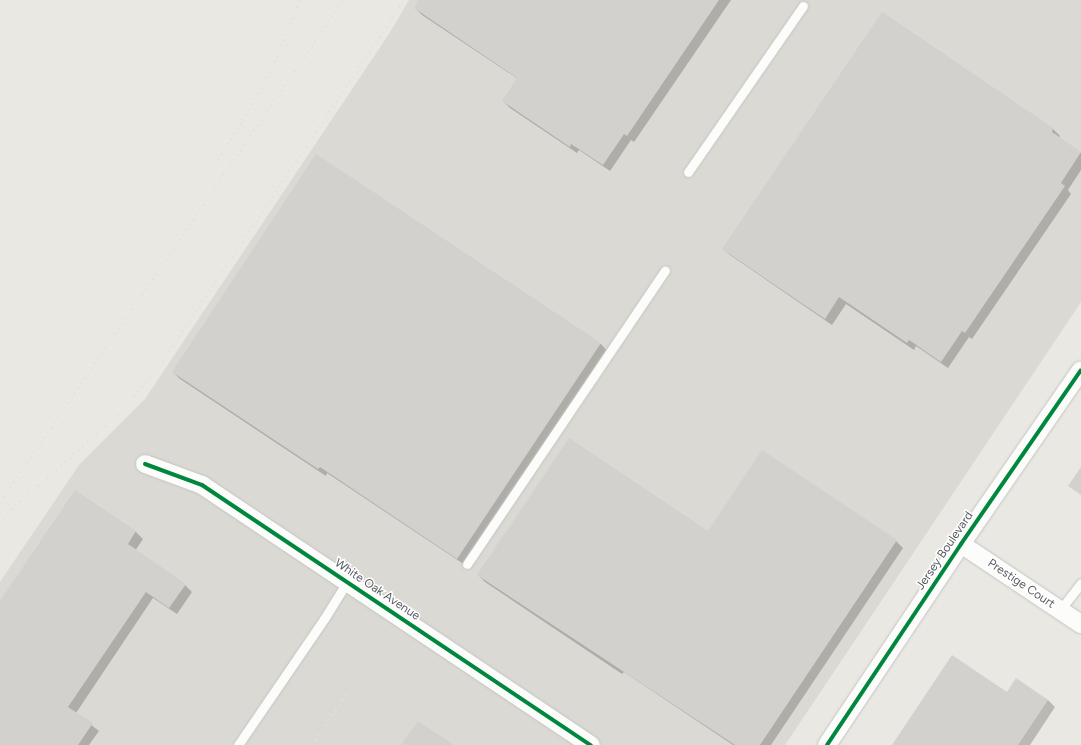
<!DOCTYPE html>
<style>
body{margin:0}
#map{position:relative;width:1081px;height:745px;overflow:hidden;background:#e9e8e2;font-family:Figtree,sans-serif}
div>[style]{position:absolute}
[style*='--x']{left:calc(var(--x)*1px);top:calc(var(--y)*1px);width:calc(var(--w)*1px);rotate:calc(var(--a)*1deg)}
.industrial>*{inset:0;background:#dad9d3}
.shadow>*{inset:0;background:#0003}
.building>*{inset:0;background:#d2d1cd}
.roads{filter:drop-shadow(0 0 1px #c5c5c3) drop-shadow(0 0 1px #c5c5c3)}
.service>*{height:9px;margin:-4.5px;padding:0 4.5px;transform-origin:4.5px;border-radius:4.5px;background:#fcfcfb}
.minor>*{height:18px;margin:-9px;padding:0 9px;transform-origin:9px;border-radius:9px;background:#fcfcfb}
.rail>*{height:3px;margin-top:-1.5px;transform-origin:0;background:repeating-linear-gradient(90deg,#e1e1e0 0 1px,transparent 0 6px)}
.cycleway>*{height:4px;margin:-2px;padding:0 2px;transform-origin:2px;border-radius:2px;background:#00873e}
span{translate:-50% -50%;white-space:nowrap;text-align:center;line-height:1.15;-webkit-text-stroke:3px #fff;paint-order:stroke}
.street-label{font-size:12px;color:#585c61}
</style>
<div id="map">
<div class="industrial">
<div style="clip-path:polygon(409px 0,1081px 0,1081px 302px,785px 745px,0 745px,0 582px,79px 465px,145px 399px,389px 34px)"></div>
</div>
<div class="shadow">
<div style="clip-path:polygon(420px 0,731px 0,634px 142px,631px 140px,610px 171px,579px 150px,577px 153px,510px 108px,503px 101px,518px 79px,422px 15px,415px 8px)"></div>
<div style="clip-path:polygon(883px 13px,1053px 129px,1060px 136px,1059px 138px,1081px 153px,1081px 170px,1068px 190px,1071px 194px,972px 339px,969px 337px,948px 368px,916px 346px,914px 350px,846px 304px,832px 325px,730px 255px,723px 249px)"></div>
<div style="clip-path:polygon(316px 155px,601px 344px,607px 351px,465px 565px,327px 473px,326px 476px,180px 379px,173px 372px)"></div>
<div style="clip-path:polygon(76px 492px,136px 532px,143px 539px,135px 551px,185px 585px,192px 592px,177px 614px,153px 598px,76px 713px,99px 731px,89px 745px,0 745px,0 603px)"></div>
<div style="clip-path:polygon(708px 532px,896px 541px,903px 548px,771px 745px,733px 745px,624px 672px,622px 674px,485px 582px,478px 575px)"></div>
<div style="clip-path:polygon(1016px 680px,1048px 700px,1055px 707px,1030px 745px,893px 745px,1007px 694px)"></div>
</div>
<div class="building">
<div style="clip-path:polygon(419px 0,719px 0,627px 136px,624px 134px,603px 165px,571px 144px,570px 147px,502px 101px,517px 78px,414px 8px)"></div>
<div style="clip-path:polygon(882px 12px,1053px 128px,1052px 132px,1081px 152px,1061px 183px,1065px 186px,965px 333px,962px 331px,941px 362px,909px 340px,907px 343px,839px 297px,825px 319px,722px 249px)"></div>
<div style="clip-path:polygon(316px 154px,601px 343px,457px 559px,320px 467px,318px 469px,172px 372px)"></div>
<div style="clip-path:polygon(569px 438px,708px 531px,762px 450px,897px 540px,760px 745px,735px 745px,477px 575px)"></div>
<div style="clip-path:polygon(1081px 467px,1081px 495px,1068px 486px)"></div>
<div style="clip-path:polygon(75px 490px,136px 531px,128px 544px,186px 584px,169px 608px,146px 592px,68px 707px,93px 723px,78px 745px,0 745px,0 601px)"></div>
<div style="clip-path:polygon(952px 655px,1007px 692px,1016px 678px,1048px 700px,1018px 745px,892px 745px)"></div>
<div style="clip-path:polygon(418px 721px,454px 745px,401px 745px)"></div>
</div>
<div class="roads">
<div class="service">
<div style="--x:688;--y:172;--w:202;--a:-55.3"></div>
<div style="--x:467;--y:564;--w:354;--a:-56"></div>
<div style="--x:1060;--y:610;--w:34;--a:-52"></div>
<div style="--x:238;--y:745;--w:153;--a:-55.7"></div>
<div style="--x:324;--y:619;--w:44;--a:-58.1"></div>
</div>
<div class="minor">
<div style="--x:145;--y:464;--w:61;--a:20.2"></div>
<div style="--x:202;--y:485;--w:468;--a:33.8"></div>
<div style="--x:961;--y:544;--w:144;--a:33.7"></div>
<div style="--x:827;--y:745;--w:242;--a:-56.3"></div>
<div style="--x:961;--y:544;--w:211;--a:-55.4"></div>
</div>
</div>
<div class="rail">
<div style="--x:218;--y:159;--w:46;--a:-57.3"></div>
<div style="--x:243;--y:120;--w:72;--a:-61.6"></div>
<div style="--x:277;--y:57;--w:61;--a:-68"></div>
<div style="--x:0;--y:502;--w:608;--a:-55.66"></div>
<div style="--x:0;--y:523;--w:23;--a:-50"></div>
<div style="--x:15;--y:505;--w:131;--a:-41"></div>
<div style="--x:114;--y:419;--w:70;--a:-49.7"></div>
<div style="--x:159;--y:366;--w:440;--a:-56.2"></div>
<div style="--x:312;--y:745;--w:63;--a:-56.1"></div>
</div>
<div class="cycleway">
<div style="--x:145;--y:464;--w:61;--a:20.2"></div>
<div style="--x:202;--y:485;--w:468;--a:33.8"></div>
<div style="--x:827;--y:745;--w:242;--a:-56.3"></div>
<div style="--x:961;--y:544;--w:211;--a:-55.4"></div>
</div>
<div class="street-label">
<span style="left:945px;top:551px;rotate:-56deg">Jersey Boulevard</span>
<span style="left:1021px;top:584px;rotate:34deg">Prestige Court</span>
<span style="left:377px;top:590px;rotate:34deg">White Oak Avenue</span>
</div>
</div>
